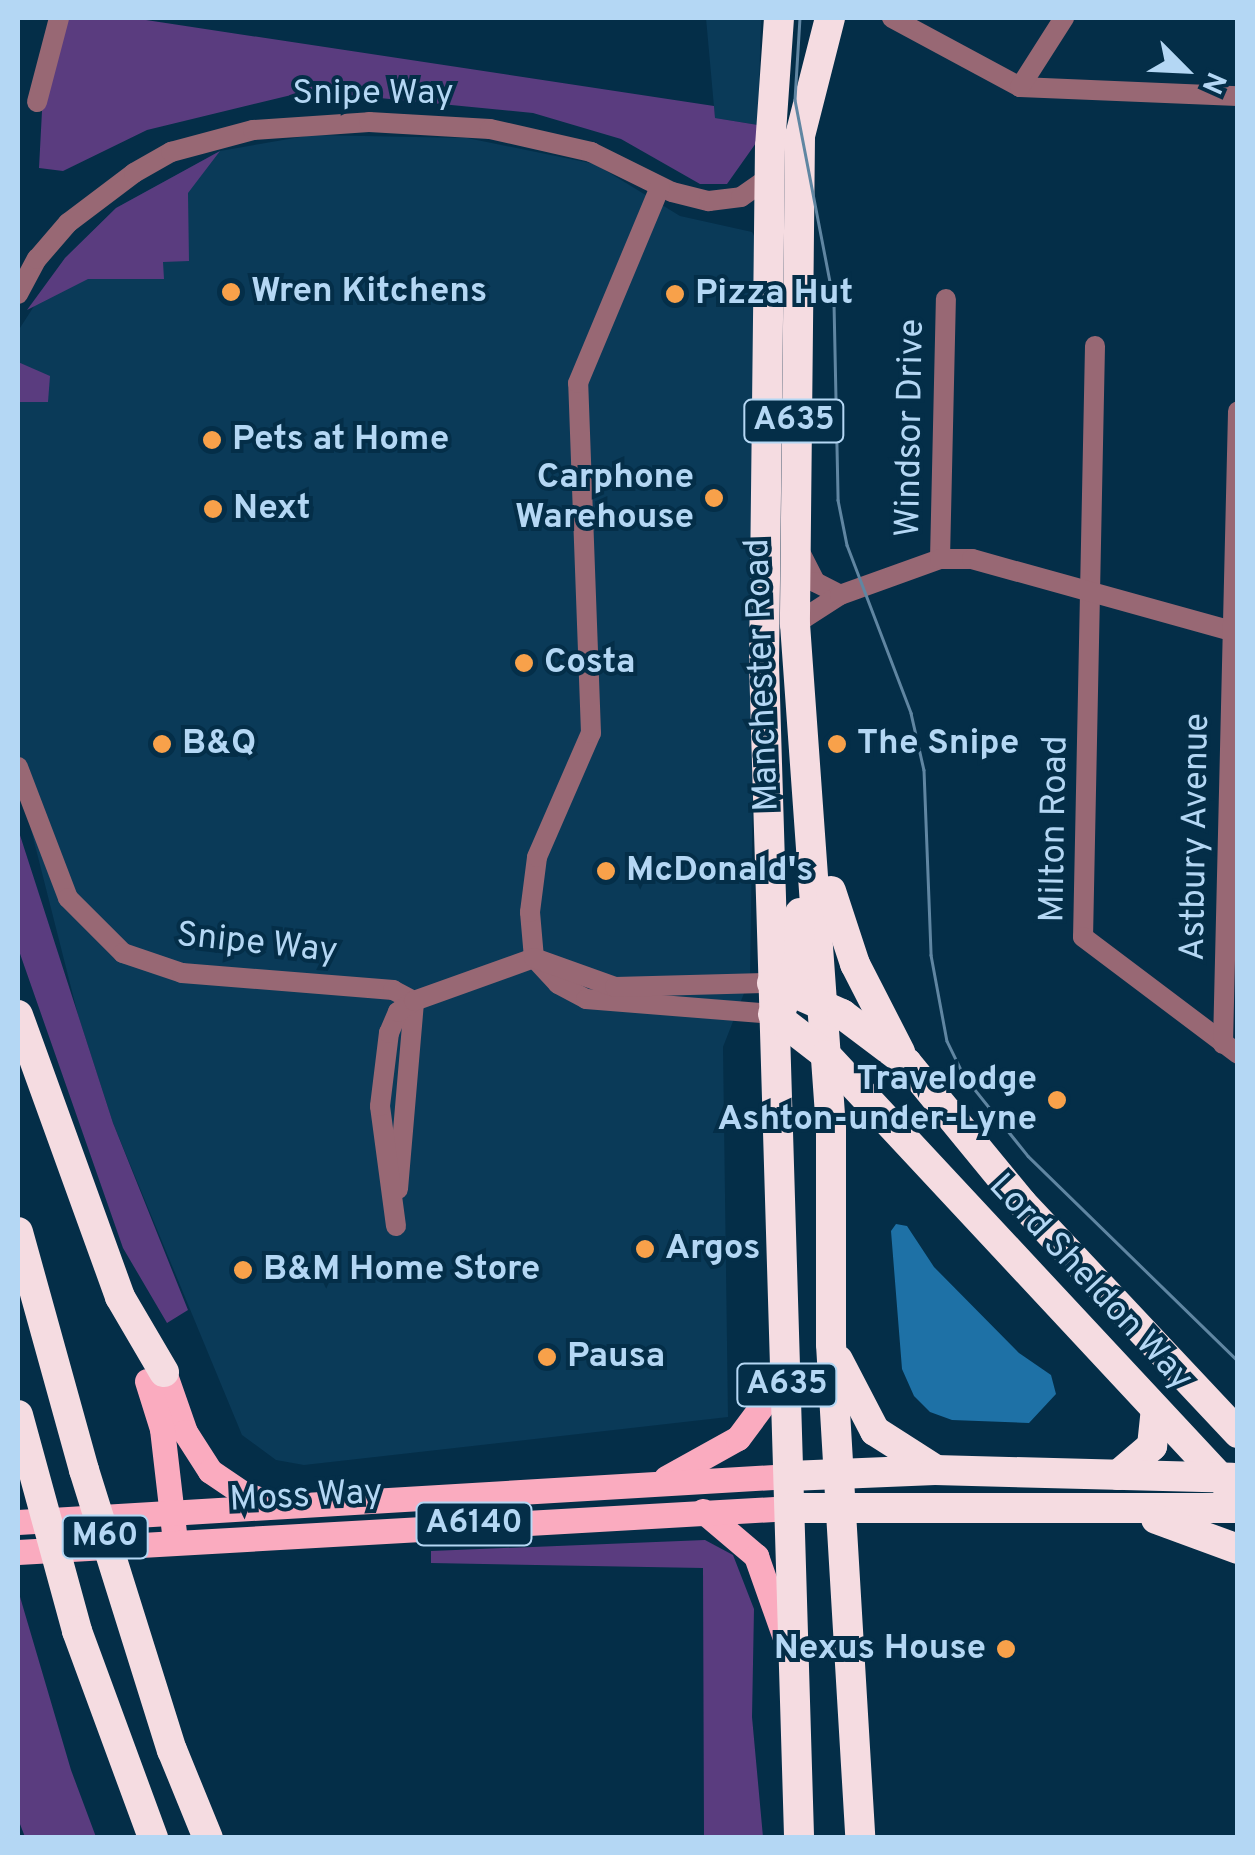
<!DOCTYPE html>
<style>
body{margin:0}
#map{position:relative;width:1255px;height:1855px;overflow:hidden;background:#042e48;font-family:Overpass,sans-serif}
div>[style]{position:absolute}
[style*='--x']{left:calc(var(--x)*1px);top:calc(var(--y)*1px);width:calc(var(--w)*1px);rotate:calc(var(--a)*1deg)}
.built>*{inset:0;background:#0a3a58}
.green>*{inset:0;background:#5a3c7f}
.water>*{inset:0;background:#1e71a6}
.street>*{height:20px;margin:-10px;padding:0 10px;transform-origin:10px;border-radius:10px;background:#986874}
.primary>*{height:25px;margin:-12.5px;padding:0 12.5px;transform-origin:12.5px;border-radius:12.5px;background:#faabbf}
.highway>*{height:30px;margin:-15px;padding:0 15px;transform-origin:15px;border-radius:15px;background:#f5dce1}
.tram>*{height:2.5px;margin:-1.25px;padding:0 1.25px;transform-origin:1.25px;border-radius:1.25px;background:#6086a2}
.dots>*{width:28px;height:28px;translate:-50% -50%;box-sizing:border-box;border:5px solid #042e48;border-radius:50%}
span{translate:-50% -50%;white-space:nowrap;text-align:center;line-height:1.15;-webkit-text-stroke:8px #042e48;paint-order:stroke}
.shield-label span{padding:2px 8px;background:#042e48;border:2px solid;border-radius:8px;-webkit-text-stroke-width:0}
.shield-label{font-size:32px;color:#b4d7f4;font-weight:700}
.street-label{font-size:35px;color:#b4d7f4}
.poi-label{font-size:35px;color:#b4d7f4;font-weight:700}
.left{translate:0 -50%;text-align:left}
.right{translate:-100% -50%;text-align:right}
.frame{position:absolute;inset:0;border:20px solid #b4d7f4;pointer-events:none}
.north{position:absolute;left:1135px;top:20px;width:100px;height:100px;-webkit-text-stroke:8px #042e48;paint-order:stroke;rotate:114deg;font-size:28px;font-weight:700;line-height:40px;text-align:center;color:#b4d7f4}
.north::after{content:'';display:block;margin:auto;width:35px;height:45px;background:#b4d7f4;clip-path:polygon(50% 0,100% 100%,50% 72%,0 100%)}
</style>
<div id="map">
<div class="built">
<div style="clip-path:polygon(706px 18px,761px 18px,758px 125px,715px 118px)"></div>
<div style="clip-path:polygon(312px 135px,467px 138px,595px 164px,680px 216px,752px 232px,761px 248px,750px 978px,723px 1047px,728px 1417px,304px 1465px,276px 1460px,242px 1435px,113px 1123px,78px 1015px,18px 778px,18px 331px,65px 258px,116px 208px,220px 151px)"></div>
</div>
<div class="green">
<div style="clip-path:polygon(66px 18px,133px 18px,714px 106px,715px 118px,758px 125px,756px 143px,727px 184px,700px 184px,621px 139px,533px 113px,308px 91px,147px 130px,63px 171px,39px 168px,42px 111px)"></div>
<div style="clip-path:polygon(220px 151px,188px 193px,189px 261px,163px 262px,164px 279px,88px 279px,27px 310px,65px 258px,116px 208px)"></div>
<div style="clip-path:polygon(18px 362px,50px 376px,48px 402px,18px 402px)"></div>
<div style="clip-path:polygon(18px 829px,113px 1123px,188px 1310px,167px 1323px,123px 1248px,18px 948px)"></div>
<div style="clip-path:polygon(705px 1540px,733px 1555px,754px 1609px,752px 1717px,763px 1837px,704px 1837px,703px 1568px,431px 1563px,431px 1551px)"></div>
<div style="clip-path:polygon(18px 1590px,71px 1770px,96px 1837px,25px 1837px,18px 1819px)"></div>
</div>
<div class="water">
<div style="clip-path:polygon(896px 1224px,907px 1226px,934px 1267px,1019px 1353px,1051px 1375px,1056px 1394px,1029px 1423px,952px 1420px,930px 1412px,914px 1396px,902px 1369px,891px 1231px)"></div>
</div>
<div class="street">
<div style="--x:892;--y:18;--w:145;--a:28.3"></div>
<div style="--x:1020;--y:87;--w:218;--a:2.4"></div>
<div style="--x:1020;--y:87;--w:82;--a:-57.5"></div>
<div style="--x:37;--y:102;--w:87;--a:-75.3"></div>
<div style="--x:18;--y:294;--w:40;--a:-62"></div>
<div style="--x:37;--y:259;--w:48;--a:-49.3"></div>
<div style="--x:68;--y:223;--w:83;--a:-37.1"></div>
<div style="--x:134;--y:173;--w:43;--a:-29.6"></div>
<div style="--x:171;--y:152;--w:85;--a:-15"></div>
<div style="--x:253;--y:130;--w:116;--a:-3.9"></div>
<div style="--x:369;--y:122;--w:121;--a:3.3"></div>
<div style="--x:490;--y:129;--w:104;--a:12.8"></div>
<div style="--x:591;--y:152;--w:90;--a:26.3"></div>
<div style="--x:672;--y:192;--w:38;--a:14"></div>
<div style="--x:709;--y:201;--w:32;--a:-7"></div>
<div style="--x:741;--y:197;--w:35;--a:-35"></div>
<div style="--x:1095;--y:346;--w:591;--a:91.16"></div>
<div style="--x:1083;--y:937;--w:194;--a:37"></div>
<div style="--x:800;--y:552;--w:34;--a:63"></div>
<div style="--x:815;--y:582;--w:28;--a:27"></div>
<div style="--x:940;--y:559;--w:260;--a:-88.7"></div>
<div style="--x:795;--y:624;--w:54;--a:-32.8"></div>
<div style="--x:840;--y:595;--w:106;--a:-19.8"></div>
<div style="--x:940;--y:559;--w:32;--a:0"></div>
<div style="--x:972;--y:559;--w:276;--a:15.5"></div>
<div style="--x:18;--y:767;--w:140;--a:69.1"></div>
<div style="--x:68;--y:898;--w:78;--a:45"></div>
<div style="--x:123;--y:953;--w:62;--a:18.7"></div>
<div style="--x:182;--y:973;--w:212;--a:4.6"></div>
<div style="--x:393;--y:990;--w:24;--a:28"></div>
<div style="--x:534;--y:958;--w:46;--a:-95"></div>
<div style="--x:530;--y:912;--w:55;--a:-82.7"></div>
<div style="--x:537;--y:857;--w:135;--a:-66.5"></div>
<div style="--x:591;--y:733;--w:350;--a:-92.1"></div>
<div style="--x:578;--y:383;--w:212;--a:-67.3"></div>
<div style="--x:536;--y:960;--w:33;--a:47"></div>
<div style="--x:558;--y:984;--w:32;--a:28"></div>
<div style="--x:586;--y:999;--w:188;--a:4.6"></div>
<div style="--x:1223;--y:1044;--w:633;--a:-88.64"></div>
<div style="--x:398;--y:1189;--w:189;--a:-85.1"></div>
<div style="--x:396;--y:1226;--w:121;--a:-97.6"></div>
<div style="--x:380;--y:1106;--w:74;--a:-83"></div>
<div style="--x:389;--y:1033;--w:23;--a:-67"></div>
<div style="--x:398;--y:1012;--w:19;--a:-35"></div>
<div style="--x:414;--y:1001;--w:127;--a:-19.7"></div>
<div style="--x:534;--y:958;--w:86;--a:19.7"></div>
<div style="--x:615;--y:987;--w:157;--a:-1.5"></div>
</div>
<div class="primary">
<div style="--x:164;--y:1372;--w:64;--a:70.7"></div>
<div style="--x:185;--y:1432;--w:46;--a:57.3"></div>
<div style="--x:210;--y:1471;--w:41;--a:34.1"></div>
<div style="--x:244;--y:1494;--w:34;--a:19"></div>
<div style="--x:147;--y:1381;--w:50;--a:72.6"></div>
<div style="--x:162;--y:1429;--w:105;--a:83.4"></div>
<div style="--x:666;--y:1478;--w:82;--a:-29.1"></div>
<div style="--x:738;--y:1438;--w:82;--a:-53.4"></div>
<div style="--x:703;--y:1511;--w:70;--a:40.3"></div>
<div style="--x:756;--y:1556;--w:99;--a:70.5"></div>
<div style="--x:18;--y:1522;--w:773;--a:-3.41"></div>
<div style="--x:18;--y:1552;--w:774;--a:-3.26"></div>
</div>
<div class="highway">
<div style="--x:779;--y:18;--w:128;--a:94"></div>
<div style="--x:770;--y:146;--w:517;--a:90.66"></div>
<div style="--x:764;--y:663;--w:1176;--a:88.29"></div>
<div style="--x:830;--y:18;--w:122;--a:104.3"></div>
<div style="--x:800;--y:136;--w:488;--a:90.6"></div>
<div style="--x:795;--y:624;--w:506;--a:85.92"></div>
<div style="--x:831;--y:1129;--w:215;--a:90"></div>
<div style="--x:831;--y:1344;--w:495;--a:86.6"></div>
<div style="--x:831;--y:891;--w:77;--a:71.8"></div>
<div style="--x:855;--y:964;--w:99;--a:62.9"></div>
<div style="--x:772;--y:983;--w:77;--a:23.9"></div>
<div style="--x:842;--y:1014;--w:81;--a:37"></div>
<div style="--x:907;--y:1063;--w:181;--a:50.6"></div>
<div style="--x:1022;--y:1203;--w:316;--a:46.8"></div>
<div style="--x:782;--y:1008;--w:53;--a:-71.2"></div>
<div style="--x:799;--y:958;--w:45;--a:-88.7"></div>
<div style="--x:773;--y:1014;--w:67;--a:37.7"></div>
<div style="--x:826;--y:1055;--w:604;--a:47.01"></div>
<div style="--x:18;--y:1015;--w:300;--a:70.1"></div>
<div style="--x:120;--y:1297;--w:87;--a:59.6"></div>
<div style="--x:18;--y:1232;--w:247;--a:74.5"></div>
<div style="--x:84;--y:1470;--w:294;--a:72.6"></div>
<div style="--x:172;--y:1750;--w:95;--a:67.8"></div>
<div style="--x:838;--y:1360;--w:80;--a:62.5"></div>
<div style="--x:875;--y:1431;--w:69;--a:32.5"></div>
<div style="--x:18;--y:1415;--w:224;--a:74.7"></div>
<div style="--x:77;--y:1631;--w:221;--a:69.8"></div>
<div style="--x:1118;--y:1475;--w:45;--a:-40.5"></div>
<div style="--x:1152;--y:1446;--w:36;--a:-84"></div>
<div style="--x:790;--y:1476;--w:145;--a:-2.4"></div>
<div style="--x:935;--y:1470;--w:297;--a:1.5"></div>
<div style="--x:791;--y:1508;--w:447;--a:0"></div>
<div style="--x:1156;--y:1519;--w:87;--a:20.1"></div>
</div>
<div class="tram">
<div style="--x:800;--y:18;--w:82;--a:93.5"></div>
<div style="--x:795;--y:100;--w:207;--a:79.1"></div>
<div style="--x:834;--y:303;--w:197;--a:88.8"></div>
<div style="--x:838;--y:500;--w:46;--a:78.7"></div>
<div style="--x:847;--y:545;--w:180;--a:69.1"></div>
<div style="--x:911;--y:713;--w:58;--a:77.2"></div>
<div style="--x:924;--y:770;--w:185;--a:87.8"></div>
<div style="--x:931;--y:955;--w:87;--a:79.5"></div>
<div style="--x:947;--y:1041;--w:39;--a:64"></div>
<div style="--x:964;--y:1076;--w:102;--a:51.3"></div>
<div style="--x:1028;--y:1156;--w:293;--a:44.3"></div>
</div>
<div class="dots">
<div style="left:231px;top:292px;background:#f8a14a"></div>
<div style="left:675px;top:294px;background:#f8a14a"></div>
<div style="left:212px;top:440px;background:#f8a14a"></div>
<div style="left:714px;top:498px;background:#f8a14a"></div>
<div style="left:213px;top:509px;background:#f8a14a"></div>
<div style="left:524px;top:663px;background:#f8a14a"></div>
<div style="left:162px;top:744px;background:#f8a14a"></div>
<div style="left:837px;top:744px;background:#f8a14a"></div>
<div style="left:606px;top:871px;background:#f8a14a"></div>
<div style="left:1057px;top:1100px;background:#f8a14a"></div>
<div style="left:645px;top:1249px;background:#f8a14a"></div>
<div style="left:243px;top:1270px;background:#f8a14a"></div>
<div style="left:547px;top:1357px;background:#f8a14a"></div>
<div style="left:1006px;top:1649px;background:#f8a14a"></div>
</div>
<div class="shield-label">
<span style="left:794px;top:421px">A635</span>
<span style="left:787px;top:1385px">A635</span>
<span style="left:474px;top:1524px">A6140</span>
<span style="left:105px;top:1537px">M60</span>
</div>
<div class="street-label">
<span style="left:373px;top:94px">Snipe Way</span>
<span style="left:911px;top:428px;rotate:-89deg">Windsor Drive</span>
<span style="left:763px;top:675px;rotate:-92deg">Manchester Road</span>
<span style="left:1055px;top:829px;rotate:-89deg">Milton Road</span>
<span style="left:1196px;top:837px;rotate:-89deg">Astbury Avenue</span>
<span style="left:257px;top:944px;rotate:6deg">Snipe Way</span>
<span style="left:1090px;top:1283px;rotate:47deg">Lord Sheldon Way</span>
<span style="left:306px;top:1497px;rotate:-3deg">Moss Way</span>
</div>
<div class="poi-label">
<span class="left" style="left:251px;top:292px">Wren Kitchens</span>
<span class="left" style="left:695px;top:294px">Pizza Hut</span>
<span class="left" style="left:232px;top:440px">Pets at Home</span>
<span class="right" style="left:694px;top:498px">Carphone<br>Warehouse</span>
<span class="left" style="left:233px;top:509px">Next</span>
<span class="left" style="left:544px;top:663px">Costa</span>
<span class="left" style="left:182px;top:744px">B&amp;Q</span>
<span class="left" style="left:857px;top:744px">The Snipe</span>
<span class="left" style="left:626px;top:871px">McDonald's</span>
<span class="right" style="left:1037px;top:1100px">Travelodge<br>Ashton-under-Lyne</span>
<span class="left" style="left:665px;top:1249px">Argos</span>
<span class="left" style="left:263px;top:1270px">B&amp;M Home Store</span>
<span class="left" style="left:567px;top:1357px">Pausa</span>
<span class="right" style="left:986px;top:1649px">Nexus House</span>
</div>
<div class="frame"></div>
<div class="north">N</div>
</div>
